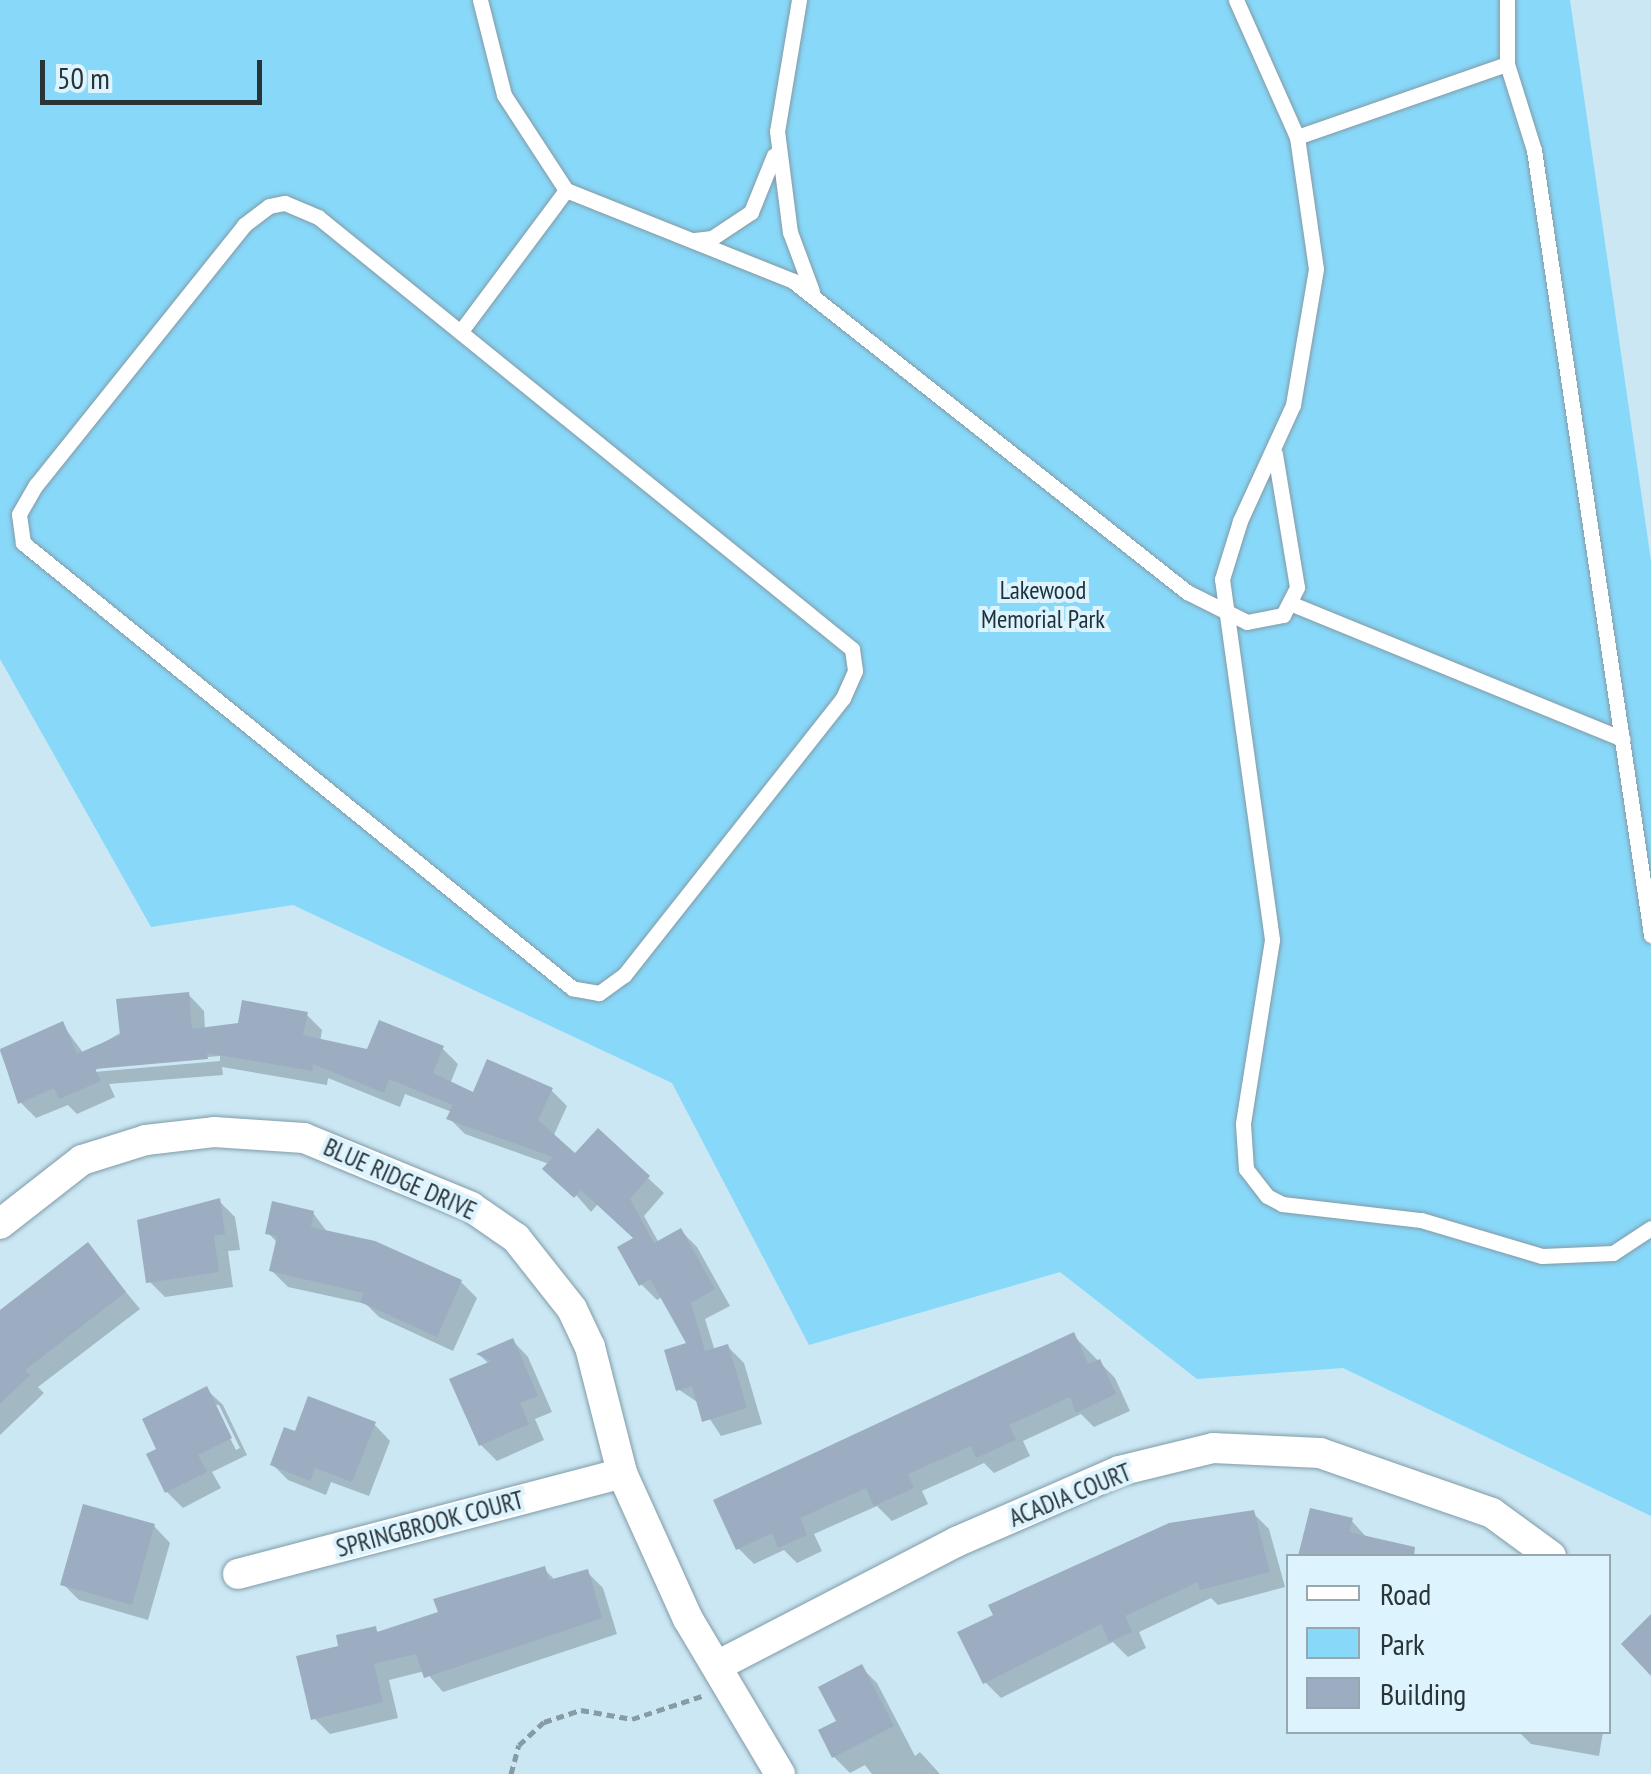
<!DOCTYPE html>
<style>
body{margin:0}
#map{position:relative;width:1651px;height:1774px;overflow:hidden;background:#cbe7f4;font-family:"PT Sans Narrow",sans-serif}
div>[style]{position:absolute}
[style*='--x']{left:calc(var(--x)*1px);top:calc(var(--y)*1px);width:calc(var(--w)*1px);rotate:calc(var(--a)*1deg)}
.green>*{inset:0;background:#88d8f9}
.shadow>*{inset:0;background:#0003}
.building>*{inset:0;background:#9cadc1}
.path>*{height:5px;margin-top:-2.5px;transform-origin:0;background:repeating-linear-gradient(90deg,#869ba4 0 8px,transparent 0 13px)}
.roads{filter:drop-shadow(0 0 2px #819ba7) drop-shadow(0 0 2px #819ba7)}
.lane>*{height:15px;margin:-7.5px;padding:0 7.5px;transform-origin:7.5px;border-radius:7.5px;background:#fff}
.street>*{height:30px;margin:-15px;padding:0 15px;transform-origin:15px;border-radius:15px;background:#fff}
span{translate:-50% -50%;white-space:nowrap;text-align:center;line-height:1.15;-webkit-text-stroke:8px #ddf3fd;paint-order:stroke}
.park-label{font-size:25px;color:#1c313a}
.street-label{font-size:25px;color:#293439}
.legend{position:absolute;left:1286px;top:1554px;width:325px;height:180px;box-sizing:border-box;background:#ddf3fd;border:2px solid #95a7af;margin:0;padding:12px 18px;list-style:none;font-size:30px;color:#293439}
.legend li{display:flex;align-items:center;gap:20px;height:50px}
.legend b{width:50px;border:2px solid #95a7af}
.scale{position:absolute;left:40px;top:60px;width:222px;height:45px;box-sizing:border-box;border:5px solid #293439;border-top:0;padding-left:12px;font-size:30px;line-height:35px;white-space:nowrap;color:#293439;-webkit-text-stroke:8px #ddf3fd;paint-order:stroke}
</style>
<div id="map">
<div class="green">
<div style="clip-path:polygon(0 0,1570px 0,1651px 561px,1651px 1516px,1343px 1368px,1197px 1379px,1060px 1272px,809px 1345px,672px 1083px,293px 905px,151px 927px,0 659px)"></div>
</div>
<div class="shadow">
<div style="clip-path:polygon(evenodd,188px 994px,204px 1011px,205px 1029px,306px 1014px,322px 1030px,320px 1042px,368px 1052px,442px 1048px,458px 1064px,450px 1084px,474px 1095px,551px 1090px,567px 1106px,553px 1137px,575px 1157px,648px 1178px,664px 1193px,644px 1216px,659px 1243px,681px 1231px,697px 1247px,730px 1306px,705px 1319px,715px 1351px,728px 1347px,744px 1363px,762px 1424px,721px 1436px,700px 1404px,678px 1389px,689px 1345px,662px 1297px,657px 1300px,641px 1284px,636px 1239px,598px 1204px,591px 1212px,549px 1164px,465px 1134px,449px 1118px,452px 1112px,405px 1094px,400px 1107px,328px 1078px,327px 1085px,222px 1067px,223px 1075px,109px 1084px,115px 1097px,77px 1114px,68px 1105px,36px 1118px,20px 1102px,0 1051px,62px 1024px,84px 1054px,188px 994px,220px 1056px,220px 1061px,94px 1072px,100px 1066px,220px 1056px)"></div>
<div style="clip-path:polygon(219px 1201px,235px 1217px,240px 1250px,228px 1251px,233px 1287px,165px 1297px,149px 1281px)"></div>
<div style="clip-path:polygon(313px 1213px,328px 1233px,461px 1282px,477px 1298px,453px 1351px,379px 1317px,366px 1304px,288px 1287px,272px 1271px,278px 1243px,268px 1233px)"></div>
<div style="clip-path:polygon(87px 1245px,140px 1309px,38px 1387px,44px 1393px,0 1435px,0 1313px)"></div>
<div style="clip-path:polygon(1073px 1335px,1115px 1378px,1130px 1411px,1094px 1427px,1081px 1414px,1023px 1441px,1030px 1456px,994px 1473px,984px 1463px,922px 1491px,928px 1504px,892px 1521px,877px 1506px,814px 1534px,822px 1551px,797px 1563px,784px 1550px,754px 1564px,738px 1548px)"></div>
<div style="clip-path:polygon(513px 1341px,528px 1357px,552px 1412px,535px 1419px,544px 1440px,497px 1461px,481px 1445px,490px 1365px,480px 1355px)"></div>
<div style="clip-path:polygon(evenodd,207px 1390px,223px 1405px,247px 1455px,212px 1472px,221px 1488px,183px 1508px,167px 1492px,159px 1450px,207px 1390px,213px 1405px,219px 1405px,240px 1448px,236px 1450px,213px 1405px)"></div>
<div style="clip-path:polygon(374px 1424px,390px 1441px,369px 1496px,331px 1482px,326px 1495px,288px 1480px,272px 1464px,296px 1434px)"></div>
<div style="clip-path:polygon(1312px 1511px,1351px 1520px,1367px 1538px,1387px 1543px,1401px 1556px,1301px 1556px)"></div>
<div style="clip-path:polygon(1253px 1513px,1269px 1529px,1285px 1587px,1218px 1605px,1211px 1598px,1139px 1632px,1146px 1648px,1128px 1657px,1113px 1642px,1001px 1698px,985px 1682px)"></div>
<div style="clip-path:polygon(154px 1526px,170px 1543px,148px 1620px,79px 1600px,63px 1584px)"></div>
<div style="clip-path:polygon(544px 1569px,556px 1581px,587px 1572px,603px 1588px,617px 1634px,443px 1692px,425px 1671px,389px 1680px,398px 1718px,330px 1734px,314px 1718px,341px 1648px,375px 1629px,380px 1634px,441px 1614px)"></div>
<div style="clip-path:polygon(861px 1667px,877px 1683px,915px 1756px,920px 1752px,940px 1774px,872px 1774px,865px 1765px,850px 1773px,834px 1757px,839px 1722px)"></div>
<div style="clip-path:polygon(1519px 1732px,1603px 1732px,1599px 1756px,1531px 1744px)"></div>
</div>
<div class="building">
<div style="clip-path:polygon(189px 992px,192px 1029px,238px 1023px,242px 1000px,308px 1012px,303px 1035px,367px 1049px,379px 1020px,444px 1046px,433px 1073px,473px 1092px,487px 1059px,553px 1088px,538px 1120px,575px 1153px,598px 1128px,650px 1176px,630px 1199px,654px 1243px,681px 1228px,715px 1289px,691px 1303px,705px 1351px,728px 1344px,747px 1408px,702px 1422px,692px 1386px,676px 1391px,664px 1350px,686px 1343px,650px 1279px,639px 1286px,617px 1247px,633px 1238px,581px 1190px,574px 1198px,542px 1169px,553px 1157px,446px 1119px,453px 1105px,389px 1079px,384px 1093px,313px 1064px,312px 1071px,207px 1053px,208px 1059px,95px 1069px,101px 1081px,59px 1099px,54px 1088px,18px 1104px,0 1049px,63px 1021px,77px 1054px,120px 1035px,116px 999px)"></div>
<div style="clip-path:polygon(220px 1198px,225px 1234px,214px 1236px,219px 1272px,146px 1283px,137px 1220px)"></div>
<div style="clip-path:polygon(272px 1201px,314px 1211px,311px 1227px,375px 1241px,462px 1280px,437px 1337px,360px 1302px,364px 1293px,269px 1271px,277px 1236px,265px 1234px)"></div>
<div style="clip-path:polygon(88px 1242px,126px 1292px,25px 1370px,30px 1375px,0 1404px,0 1310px)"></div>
<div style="clip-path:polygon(1074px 1332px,1088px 1364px,1100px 1359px,1116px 1394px,1076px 1413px,1070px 1397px,1009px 1425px,1016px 1440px,976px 1458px,971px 1446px,908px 1474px,914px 1488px,874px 1506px,866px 1488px,800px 1518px,807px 1535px,778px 1548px,772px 1533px,736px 1550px,713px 1500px)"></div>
<div style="clip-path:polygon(513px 1338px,538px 1396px,520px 1403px,529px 1424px,479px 1446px,449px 1379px,491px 1361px,476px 1354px)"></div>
<div style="clip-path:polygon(207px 1386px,232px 1438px,198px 1455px,207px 1472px,165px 1493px,146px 1454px,156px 1449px,142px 1419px)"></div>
<div style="clip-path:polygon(308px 1396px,376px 1422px,352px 1482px,315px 1468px,310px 1481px,270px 1465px,284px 1427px,295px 1431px)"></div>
<div style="clip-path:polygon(83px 1504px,155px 1524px,132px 1605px,60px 1585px)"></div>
<div style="clip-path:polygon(1310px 1508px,1353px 1518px,1349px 1532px,1415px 1547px,1414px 1556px,1298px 1556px)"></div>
<div style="clip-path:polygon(1254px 1510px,1270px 1572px,1200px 1590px,1198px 1582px,1125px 1616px,1132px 1632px,1109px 1642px,1101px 1624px,983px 1684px,957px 1632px,993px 1615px,988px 1605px,1169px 1523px)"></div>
<div style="clip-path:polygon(545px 1566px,549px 1580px,588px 1569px,602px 1618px,424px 1678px,416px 1654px,374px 1664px,383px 1702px,311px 1720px,296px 1656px,338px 1646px,336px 1635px,376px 1626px,377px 1632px,438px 1612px,433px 1599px)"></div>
<div style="clip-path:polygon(1651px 1614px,1651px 1676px,1621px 1644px)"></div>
<div style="clip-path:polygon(862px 1664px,894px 1726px,832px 1758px,818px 1730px,836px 1721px,818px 1687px)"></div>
</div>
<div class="path">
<div style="--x:511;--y:1774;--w:30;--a:-75"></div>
<div style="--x:519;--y:1745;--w:34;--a:-43"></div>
<div style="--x:544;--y:1722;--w:39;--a:-18"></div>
<div style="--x:581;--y:1710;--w:52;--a:10"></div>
<div style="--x:632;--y:1719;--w:74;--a:-18.2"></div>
</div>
<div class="roads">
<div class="lane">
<div style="--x:480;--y:0;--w:98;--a:75.8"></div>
<div style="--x:504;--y:95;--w:113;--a:56.9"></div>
<div style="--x:566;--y:190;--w:245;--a:21.8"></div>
<div style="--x:793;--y:281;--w:502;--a:38.29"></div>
<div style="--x:1187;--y:592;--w:67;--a:26.6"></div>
<div style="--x:1247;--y:622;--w:37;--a:-11"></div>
<div style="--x:1283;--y:615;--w:31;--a:-63"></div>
<div style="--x:1297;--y:587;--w:135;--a:-99.4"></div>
<div style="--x:799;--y:0;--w:133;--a:99.5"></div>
<div style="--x:777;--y:131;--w:102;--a:82.7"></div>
<div style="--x:790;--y:232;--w:63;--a:69.6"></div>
<div style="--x:1236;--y:0;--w:150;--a:66"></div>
<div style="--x:1297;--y:137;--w:133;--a:81.8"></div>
<div style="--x:1316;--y:269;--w:138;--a:99.6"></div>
<div style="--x:1293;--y:405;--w:128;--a:114.6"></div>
<div style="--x:1240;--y:521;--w:61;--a:107.2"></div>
<div style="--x:1222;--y:579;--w:364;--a:82.1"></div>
<div style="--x:1272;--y:940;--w:186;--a:99"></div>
<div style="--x:1243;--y:1124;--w:45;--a:86.2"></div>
<div style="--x:1246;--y:1169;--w:34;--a:52"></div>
<div style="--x:1267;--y:1196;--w:17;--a:28"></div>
<div style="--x:1282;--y:1204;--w:140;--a:6.6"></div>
<div style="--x:1421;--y:1220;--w:126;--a:16.6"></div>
<div style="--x:1542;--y:1256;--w:71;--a:-2.4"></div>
<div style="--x:1613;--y:1253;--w:45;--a:-33.3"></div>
<div style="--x:1507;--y:0;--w:64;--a:90"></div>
<div style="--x:1507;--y:64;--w:90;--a:72.6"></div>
<div style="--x:1534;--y:150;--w:794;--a:81.52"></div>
<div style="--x:1297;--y:137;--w:222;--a:-19.2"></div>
<div style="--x:285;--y:203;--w:36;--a:23"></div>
<div style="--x:318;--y:217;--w:687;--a:38.97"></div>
<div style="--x:852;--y:649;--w:22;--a:82"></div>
<div style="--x:855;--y:671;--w:30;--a:114"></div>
<div style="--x:843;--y:698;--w:353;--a:128.3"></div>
<div style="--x:624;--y:975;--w:31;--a:144"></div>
<div style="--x:599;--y:993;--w:27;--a:-170"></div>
<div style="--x:572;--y:988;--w:707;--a:-140.97"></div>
<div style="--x:23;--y:543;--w:29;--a:-98"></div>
<div style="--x:19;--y:514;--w:34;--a:-60"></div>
<div style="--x:36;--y:485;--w:333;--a:-51.3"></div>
<div style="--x:244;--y:225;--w:31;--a:-37"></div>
<div style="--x:269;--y:206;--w:16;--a:-11"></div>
<div style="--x:695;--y:240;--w:17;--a:-7"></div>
<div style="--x:712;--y:238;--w:47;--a:-33.7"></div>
<div style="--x:751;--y:212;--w:61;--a:-68"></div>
<div style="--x:461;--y:331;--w:176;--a:-53.3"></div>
<div style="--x:1292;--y:604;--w:357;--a:22.2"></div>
</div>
<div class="street">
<div style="--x:0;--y:1224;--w:104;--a:-38"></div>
<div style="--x:82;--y:1160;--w:67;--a:-17.4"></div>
<div style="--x:146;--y:1140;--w:68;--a:-6.7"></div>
<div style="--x:214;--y:1132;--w:90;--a:3.8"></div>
<div style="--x:304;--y:1138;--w:181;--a:22.4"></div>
<div style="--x:471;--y:1207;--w:55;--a:34.6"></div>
<div style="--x:516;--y:1238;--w:90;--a:51.7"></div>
<div style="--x:572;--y:1309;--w:42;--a:64.7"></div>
<div style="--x:590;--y:1347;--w:130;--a:75.7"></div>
<div style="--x:622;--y:1473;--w:160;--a:65.7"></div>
<div style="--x:688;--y:1619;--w:180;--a:59.3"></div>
<div style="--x:238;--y:1574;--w:397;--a:-14.7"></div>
<div style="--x:717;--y:1666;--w:269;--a:-27.4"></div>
<div style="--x:956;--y:1542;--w:178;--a:-23.5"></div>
<div style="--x:1119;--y:1471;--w:97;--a:-13.7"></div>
<div style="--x:1213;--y:1448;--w:107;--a:2.7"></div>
<div style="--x:1320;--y:1453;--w:182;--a:19.2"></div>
<div style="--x:1492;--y:1513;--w:73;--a:36.1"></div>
</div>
</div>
<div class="park-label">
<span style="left:1043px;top:605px">Lakewood<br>Memorial Park</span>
</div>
<div class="street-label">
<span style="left:400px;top:1179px;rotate:24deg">BLUE RIDGE DRIVE</span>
<span style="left:1070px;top:1495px;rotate:-22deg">ACADIA COURT</span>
<span style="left:430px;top:1524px;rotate:-15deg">SPRINGBROOK COURT</span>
</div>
<ul class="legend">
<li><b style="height:12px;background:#fff"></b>Road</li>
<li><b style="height:28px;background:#88d8f9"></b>Park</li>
<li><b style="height:28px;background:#9cadc1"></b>Building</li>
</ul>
<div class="scale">50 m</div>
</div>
